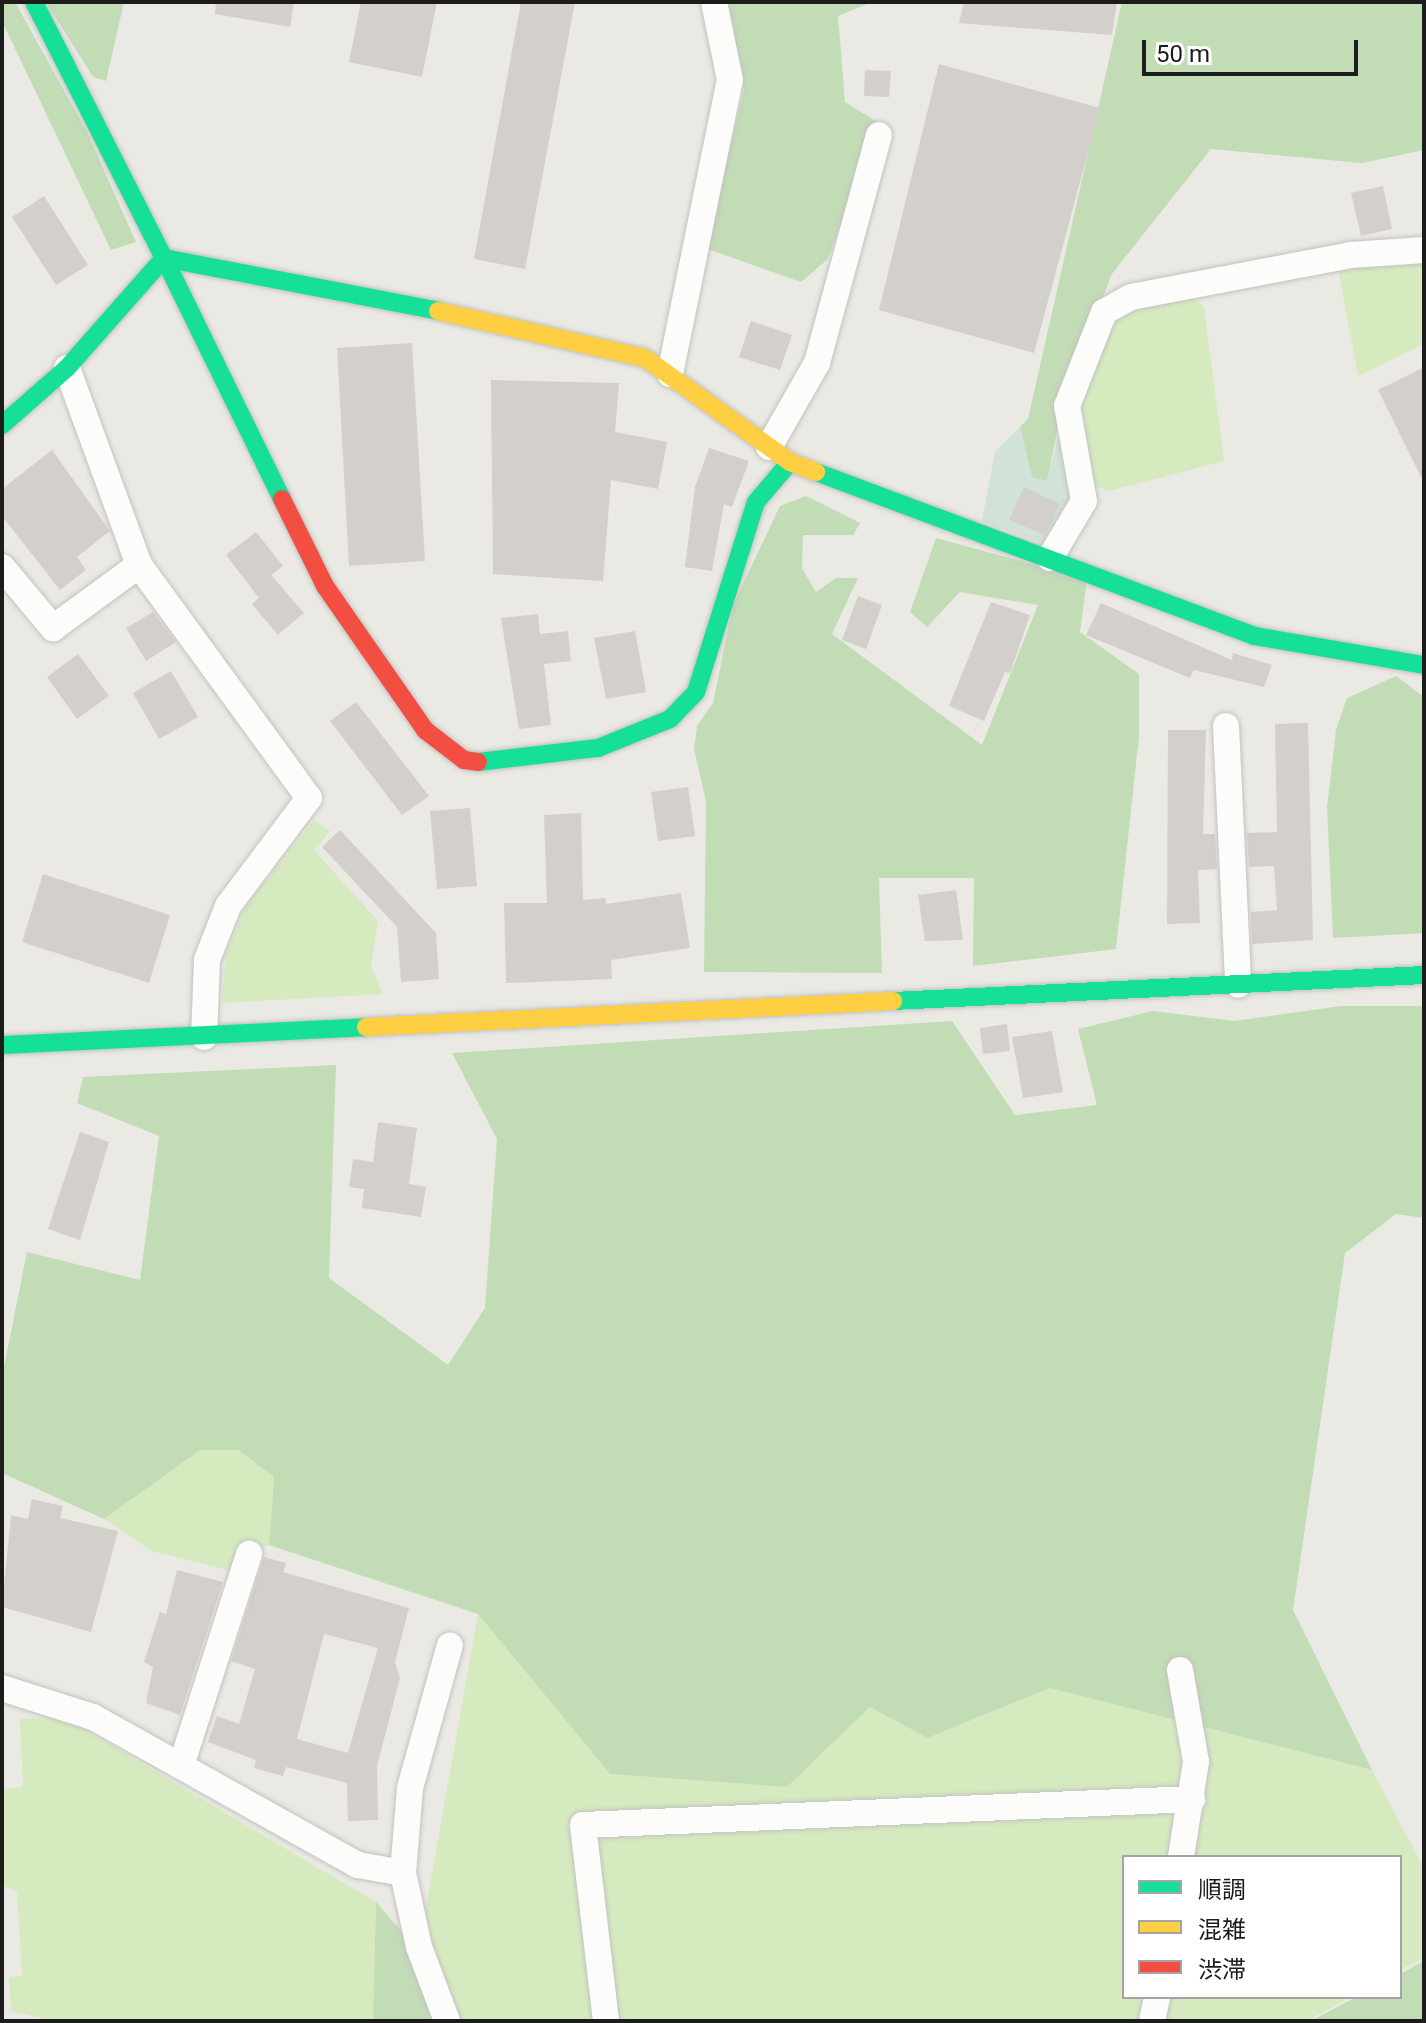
<!DOCTYPE html>
<meta charset="utf-8">
<style>
body{margin:0}
#map{position:relative;width:1426px;height:2023px;overflow:hidden;background:#eae9e4;font-family:Roboto,"Noto Sans JP",sans-serif}
div>[style]{position:absolute}
[style*='--x']{left:calc(var(--x)*1px);top:calc(var(--y)*1px);width:calc(var(--w)*1px);rotate:calc(var(--a)*1deg)}
.grass>*{inset:0;background:#d5ebbf}
.forest>*{inset:0;background:#c2dcb6}
.wetland>*{inset:0;background:#d1e2d8}
.building>*{inset:0;background:#d3d0cc}
.roads{filter:drop-shadow(0 0 2px #c3c2c0) drop-shadow(0 0 2px #c3c2c0)}
.street>*{height:26px;margin:-13px;padding:0 13px;transform-origin:13px;border-radius:13px;background:#fcfcfb}
.fast>*{height:18px;margin:-9px;padding:0 9px;transform-origin:9px;border-radius:9px;background:#16e098}
.slow>*{height:18px;margin:-9px;padding:0 9px;transform-origin:9px;border-radius:9px;background:#ffcf43}
.jam>*{height:18px;margin:-9px;padding:0 9px;transform-origin:9px;border-radius:9px;background:#f24e42}
span{translate:-50% -50%;white-space:nowrap;text-align:center;line-height:1.15;-webkit-text-stroke:8px #fff;paint-order:stroke}
.frame{position:absolute;inset:0;border:4px solid #1c1c1c;pointer-events:none}
.legend{position:absolute;left:1122px;top:1855px;width:280px;height:144px;box-sizing:border-box;background:#fff;border:2px solid #a4a4a4;margin:0;padding:10px 14px;list-style:none;font-size:24px;color:#1c1c1c}
.legend li{display:flex;align-items:center;gap:16px;height:40px}
.legend b{width:40px;border:2px solid #a4a4a4}
.scale{position:absolute;left:1142px;top:40px;width:216px;height:36px;box-sizing:border-box;border:4px solid #1c1c1c;border-top:0;padding-left:10px;font-size:24px;line-height:28px;white-space:nowrap;color:#1c1c1c;-webkit-text-stroke:6px #fff;paint-order:stroke}
</style>
<div id="map">
<div class="grass">
<div style="clip-path:polygon(1424px 250px,1424px 344px,1358px 376px,1336px 258px)"></div>
<div style="clip-path:polygon(1190px 294px,1204px 307px,1224px 461px,1109px 491px,1093px 485px,1081px 402px,1118px 315px)"></div>
<div style="clip-path:polygon(314px 820px,330px 831px,314px 850px,378px 921px,371px 966px,383px 994px,222px 1003px,226px 953px,246px 906px)"></div>
<div style="clip-path:polygon(200px 1450px,238px 1450px,274px 1477px,269px 1545px,245px 1550px,232px 1571px,152px 1551px,104px 1519px)"></div>
<div style="clip-path:polygon(478px 1614px,610px 1774px,787px 1787px,870px 1707px,929px 1738px,1050px 1688px,1372px 1770px,1424px 1868px,1424px 1958px,1400px 1970px,1400px 1857px,1124px 1857px,1124px 1997px,1351px 1997px,1307px 2021px,447px 2021px,419px 1947px)"></div>
<div style="clip-path:polygon(65px 1718px,376px 1902px,373px 2021px,55px 2021px,11px 2011px,9px 1977px,22px 1976px,17px 1892px,2px 1885px,2px 1789px,23px 1787px,20px 1719px)"></div>
</div>
<div class="forest">
<div style="clip-path:polygon(2px 2px,15px 2px,87px 132px,136px 242px,111px 250px,2px 21px)"></div>
<div style="clip-path:polygon(46px 2px,124px 2px,106px 81px,93px 77px)"></div>
<div style="clip-path:polygon(728px 2px,872px 2px,838px 16px,845px 102px,877px 122px,828px 259px,801px 282px,705px 248px,744px 90px)"></div>
<div style="clip-path:polygon(1122px 2px,1424px 2px,1424px 150px,1362px 163px,1211px 149px,1111px 275px,1058px 427px,1046px 486px,1033px 483px,1020px 427px,1028px 419px)"></div>
<div style="clip-path:polygon(806px 496px,860px 523px,853px 535px,803px 535px,802px 568px,816px 592px,836px 578px,858px 578px,832px 634px,982px 745px,1038px 605px,960px 592px,927px 627px,910px 612px,936px 538px,1087px 579px,1080px 632px,1139px 674px,1139px 736px,1116px 949px,973px 966px,974px 878px,879px 878px,882px 973px,704px 972px,706px 801px,694px 749px,697px 726px,713px 703px,733px 605px,780px 506px)"></div>
<div style="clip-path:polygon(1396px 676px,1424px 697px,1424px 933px,1333px 938px,1327px 808px,1336px 730px,1347px 698px)"></div>
<div style="clip-path:polygon(1341px 1006px,1424px 1006px,1424px 1218px,1396px 1214px,1345px 1253px,1293px 1610px,1372px 1770px,1050px 1688px,928px 1738px,870px 1707px,787px 1787px,610px 1774px,478px 1614px,269px 1545px,274px 1477px,238px 1450px,200px 1450px,104px 1519px,2px 1473px,2px 1377px,27px 1252px,140px 1280px,159px 1136px,77px 1103px,83px 1077px,336px 1065px,329px 1278px,448px 1365px,485px 1308px,497px 1139px,452px 1053px,952px 1021px,1015px 1115px,1097px 1105px,1078px 1029px,1153px 1011px,1234px 1021px)"></div>
<div style="clip-path:polygon(376px 1902px,410px 1941px,438px 2021px,373px 2021px)"></div>
<div style="clip-path:polygon(1424px 1961px,1424px 2021px,1311px 2021px,1356px 1997px,1400px 1997px,1400px 1974px)"></div>
</div>
<div class="wetland">
<div style="clip-path:polygon(1067px 402px,1076px 504px,1051px 546px,982px 521px,995px 452px,1020px 427px,1032px 477px,1047px 481px)"></div>
</div>
<div class="building">
<div style="clip-path:polygon(216px 2px,294px 2px,290px 27px,215px 14px)"></div>
<div style="clip-path:polygon(361px 2px,437px 2px,422px 77px,349px 62px)"></div>
<div style="clip-path:polygon(521px 2px,575px 2px,525px 269px,474px 259px)"></div>
<div style="clip-path:polygon(964px 2px,1117px 2px,1112px 35px,959px 23px)"></div>
<div style="clip-path:polygon(939px 64px,1100px 108px,1034px 353px,879px 310px)"></div>
<div style="clip-path:polygon(865px 70px,891px 71px,889px 97px,864px 96px)"></div>
<div style="clip-path:polygon(1383px 186px,1392px 229px,1361px 236px,1351px 193px)"></div>
<div style="clip-path:polygon(44px 196px,88px 265px,56px 285px,12px 217px)"></div>
<div style="clip-path:polygon(751px 321px,792px 335px,780px 370px,739px 357px)"></div>
<div style="clip-path:polygon(412px 343px,425px 561px,349px 566px,337px 348px)"></div>
<div style="clip-path:polygon(1424px 367px,1424px 483px,1378px 390px)"></div>
<div style="clip-path:polygon(491px 380px,619px 383px,615px 432px,667px 442px,658px 489px,611px 480px,603px 581px,493px 574px)"></div>
<div style="clip-path:polygon(709px 448px,749px 461px,732px 507px,724px 504px,712px 571px,685px 567px,695px 487px)"></div>
<div style="clip-path:polygon(52px 450px,110px 531px,77px 557px,86px 570px,60px 590px,2px 516px,2px 489px)"></div>
<div style="clip-path:polygon(1024px 487px,1060px 504px,1045px 535px,1009px 520px)"></div>
<div style="clip-path:polygon(256px 532px,283px 566px,271px 575px,304px 613px,278px 635px,252px 604px,259px 598px,226px 555px)"></div>
<div style="clip-path:polygon(858px 596px,882px 605px,866px 649px,842px 640px)"></div>
<div style="clip-path:polygon(991px 602px,1030px 615px,1010px 673px,1005px 672px,984px 721px,949px 706px)"></div>
<div style="clip-path:polygon(1101px 603px,1232px 660px,1233px 653px,1272px 665px,1264px 687px,1194px 670px,1190px 678px,1086px 635px)"></div>
<div style="clip-path:polygon(153px 612px,176px 642px,146px 661px,126px 628px)"></div>
<div style="clip-path:polygon(538px 614px,540px 634px,568px 631px,571px 661px,544px 664px,551px 725px,519px 729px,501px 618px)"></div>
<div style="clip-path:polygon(635px 631px,646px 692px,606px 699px,594px 638px)"></div>
<div style="clip-path:polygon(78px 654px,109px 696px,77px 719px,47px 677px)"></div>
<div style="clip-path:polygon(171px 671px,198px 717px,159px 739px,133px 693px)"></div>
<div style="clip-path:polygon(356px 702px,429px 796px,402px 815px,330px 721px)"></div>
<div style="clip-path:polygon(1308px 723px,1313px 940px,1252px 944px,1251px 912px,1277px 910px,1274px 866px,1249px 867px,1247px 833px,1277px 832px,1275px 724px)"></div>
<div style="clip-path:polygon(1168px 730px,1206px 730px,1203px 834px,1215px 834px,1217px 869px,1198px 870px,1200px 923px,1167px 924px)"></div>
<div style="clip-path:polygon(688px 787px,695px 836px,658px 841px,651px 792px)"></div>
<div style="clip-path:polygon(470px 808px,477px 886px,437px 889px,430px 811px)"></div>
<div style="clip-path:polygon(581px 813px,583px 900px,605px 898px,606px 904px,681px 893px,690px 948px,611px 960px,612px 979px,506px 983px,504px 903px,547px 903px,544px 815px)"></div>
<div style="clip-path:polygon(340px 830px,436px 933px,439px 979px,401px 982px,397px 927px,322px 847px)"></div>
<div style="clip-path:polygon(43px 874px,170px 915px,149px 983px,22px 942px)"></div>
<div style="clip-path:polygon(956px 890px,963px 940px,925px 941px,918px 895px)"></div>
<div style="clip-path:polygon(1007px 1024px,1010px 1051px,983px 1054px,980px 1028px)"></div>
<div style="clip-path:polygon(1052px 1031px,1063px 1092px,1023px 1098px,1012px 1037px)"></div>
<div style="clip-path:polygon(378px 1122px,417px 1128px,409px 1184px,426px 1187px,421px 1217px,362px 1208px,364px 1189px,349px 1187px,353px 1159px,373px 1162px)"></div>
<div style="clip-path:polygon(80px 1132px,109px 1142px,80px 1240px,48px 1229px)"></div>
<div style="clip-path:polygon(32px 1499px,63px 1506px,60px 1518px,118px 1531px,91px 1632px,2px 1607px,11px 1515px,28px 1519px)"></div>
<div style="clip-path:polygon(evenodd,264px 1557px,286px 1563px,283px 1572px,409px 1608px,395px 1662px,400px 1678px,377px 1766px,378px 1820px,348px 1821px,347px 1783px,286px 1767px,283px 1776px,254px 1768px,256px 1760px,208px 1742px,217px 1716px,239px 1724px,255px 1669px,231px 1661px,264px 1557px,324px 1634px,378px 1648px,348px 1753px,297px 1739px,324px 1634px)"></div>
<div style="clip-path:polygon(177px 1570px,223px 1582px,180px 1715px,146px 1703px,153px 1667px,144px 1662px,160px 1612px,166px 1614px)"></div>
</div>
<div class="roads">
<div class="street">
<div style="--x:67;--y:368;--w:210;--a:69.9"></div>
<div style="--x:139;--y:565;--w:288;--a:53.9"></div>
<div style="--x:309;--y:798;--w:135;--a:126.9"></div>
<div style="--x:228;--y:906;--w:58;--a:111.3"></div>
<div style="--x:207;--y:960;--w:77;--a:92.2"></div>
<div style="--x:670;--y:374;--w:300;--a:-78.5"></div>
<div style="--x:730;--y:80;--w:80;--a:-101.6"></div>
<div style="--x:769;--y:447;--w:97;--a:-60.3"></div>
<div style="--x:817;--y:363;--w:236;--a:-74.8"></div>
<div style="--x:1050;--y:558;--w:66;--a:-59.2"></div>
<div style="--x:1084;--y:501;--w:97;--a:-100.1"></div>
<div style="--x:1067;--y:406;--w:101;--a:-68.5"></div>
<div style="--x:1104;--y:312;--w:31;--a:-29"></div>
<div style="--x:1131;--y:297;--w:224;--a:-10.8"></div>
<div style="--x:1351;--y:255;--w:73;--a:-3.9"></div>
<div style="--x:2;--y:567;--w:80;--a:50.1"></div>
<div style="--x:53;--y:628;--w:107;--a:-36.2"></div>
<div style="--x:1226;--y:726;--w:259;--a:87.3"></div>
<div style="--x:1180;--y:1670;--w:93;--a:80.1"></div>
<div style="--x:1196;--y:1762;--w:96;--a:99"></div>
<div style="--x:2;--y:1688;--w:96;--a:17.7"></div>
<div style="--x:93;--y:1717;--w:304;--a:29.2"></div>
<div style="--x:358;--y:1865;--w:46;--a:10.1"></div>
<div style="--x:181;--y:1766;--w:223;--a:-72.2"></div>
<div style="--x:447;--y:2021;--w:79;--a:-110.7"></div>
<div style="--x:419;--y:1947;--w:76;--a:-102.2"></div>
<div style="--x:403;--y:1873;--w:85;--a:-85.3"></div>
<div style="--x:410;--y:1788;--w:148;--a:-74.4"></div>
<div style="--x:606;--y:2021;--w:197;--a:-96.7"></div>
<div style="--x:583;--y:1825;--w:610;--a:-2.44"></div>
<div style="--x:1152;--y:2021;--w:25;--a:-78"></div>
</div>
<div class="fast">
<div style="--x:34;--y:2;--w:287;--a:63.1"></div>
<div style="--x:164;--y:258;--w:279;--a:10.9"></div>
<div style="--x:2;--y:425;--w:86;--a:-41.2"></div>
<div style="--x:67;--y:368;--w:147;--a:-48.6"></div>
<div style="--x:164;--y:258;--w:268;--a:63.9"></div>
<div style="--x:816;--y:472;--w:468;--a:20.5"></div>
<div style="--x:1254;--y:636;--w:172;--a:9.7"></div>
<div style="--x:478;--y:762;--w:121;--a:-6.7"></div>
<div style="--x:598;--y:748;--w:78;--a:-21.9"></div>
<div style="--x:670;--y:719;--w:37;--a:-46"></div>
<div style="--x:696;--y:692;--w:199;--a:-72.5"></div>
<div style="--x:756;--y:502;--w:52;--a:-49.6"></div>
<div style="--x:893;--y:1001;--w:532;--a:-2.8"></div>
<div style="--x:2;--y:1045;--w:364;--a:-2.8"></div>
</div>
<div class="slow">
<div style="--x:438;--y:311;--w:212;--a:12.8"></div>
<div style="--x:645;--y:358;--w:178;--a:35.6"></div>
<div style="--x:790;--y:462;--w:28;--a:21"></div>
<div style="--x:366;--y:1027;--w:528;--a:-2.82"></div>
</div>
<div class="jam">
<div style="--x:282;--y:499;--w:97;--a:63.7"></div>
<div style="--x:325;--y:586;--w:175;--a:55.2"></div>
<div style="--x:425;--y:730;--w:49;--a:37.6"></div>
<div style="--x:464;--y:760;--w:14;--a:8"></div>
</div>
</div>
<div class="frame"></div>
<ul class="legend">
<li><b style="height:10px;background:#16e098"></b>順調</li>
<li><b style="height:10px;background:#ffcf43"></b>混雑</li>
<li><b style="height:10px;background:#f24e42"></b>渋滞</li>
</ul>
<div class="scale">50 m</div>
</div>
